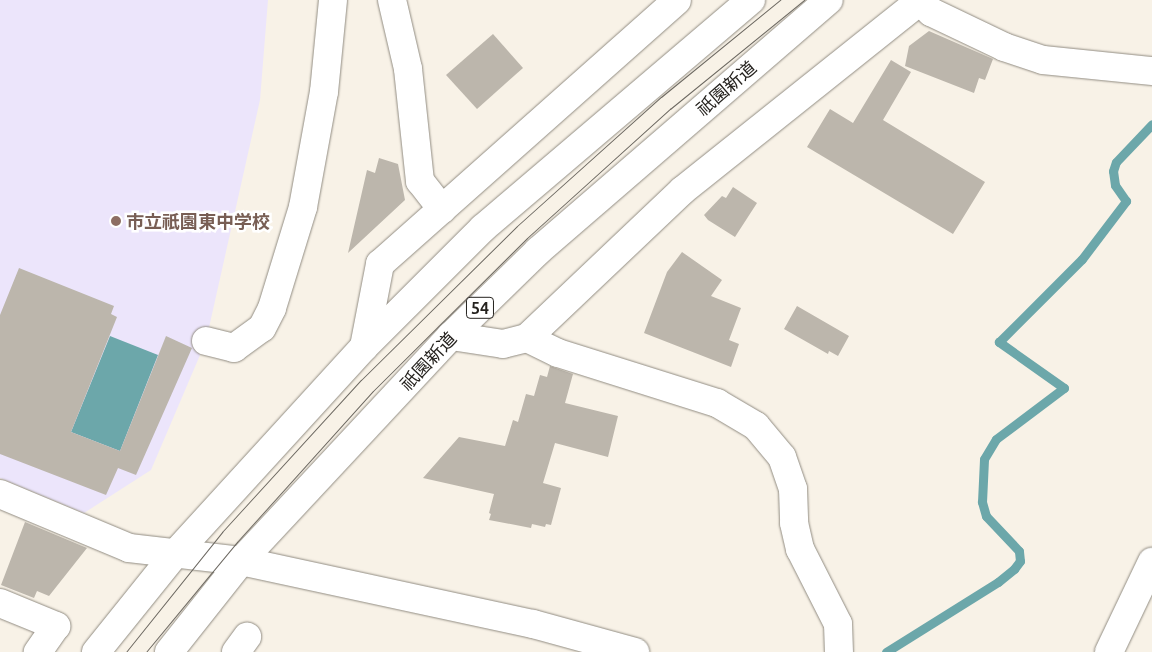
<!DOCTYPE html>
<meta charset="utf-8">
<style>
body{margin:0}
#map{position:relative;width:1152px;height:652px;overflow:hidden;background:#f8f2e7;font-family:Ubuntu,"Noto Sans JP",sans-serif}
div>[style]{position:absolute}
[style*='--x']{left:calc(var(--x)*1px);top:calc(var(--y)*1px);width:calc(var(--w)*1px);rotate:calc(var(--a)*1deg)}
.education>*{inset:0;background:#ece5fb}
.water>*{inset:0;background:#6ca7aa}
.stream>*{height:9px;margin:-4.5px;padding:0 4.5px;transform-origin:4.5px;border-radius:4.5px;background:#6ca7aa}
.building>*{inset:0;background:#bcb6ac}
.roads{filter:drop-shadow(0 0 1px #918c82) drop-shadow(0 0 1px #918c82)}
.minor>*{height:28px;margin:-14px;padding:0 14px;transform-origin:14px;border-radius:14px;background:#fff}
.highway>*{height:28px;margin:-14px;padding:0 14px;transform-origin:14px;border-radius:14px;background:#fff}
.tram>*{height:1px;margin:-0.5px;padding:0 0.5px;transform-origin:0.5px;border-radius:0.5px;background:#6c6861}
.dots>*{width:14px;height:14px;translate:-50% -50%;box-sizing:border-box;border:2px solid #fff;border-radius:50%}
span{translate:-50% -50%;white-space:nowrap;text-align:center;line-height:1.15;-webkit-text-stroke:5px #fff;paint-order:stroke}
.shield-label span{padding:1px 4px;background:#fff;border:1px solid;border-radius:4px;-webkit-text-stroke-width:0}
.shield-label{font-size:16px;color:#25221e;font-weight:700}
.street-label{font-size:18px;color:#25221e}
.education-label{font-size:18px;color:#785e54;font-weight:700}
.left{translate:0 -50%;text-align:left}
</style>
<div id="map">
<div class="education">
<div style="clip-path:polygon(0 0,268px 0,260px 100px,206px 341px,151px 470px,84px 513px,0 478px)"></div>
</div>
<div class="water">
<div style="clip-path:polygon(110px 336px,158px 355px,120px 451px,71px 432px)"></div>
</div>
<div class="stream">
<div style="--x:886;--y:652;--w:132;--a:-32"></div>
<div style="--x:998;--y:582;--w:21;--a:-39"></div>
<div style="--x:1014;--y:569;--w:10;--a:-53"></div>
<div style="--x:1020;--y:561;--w:10;--a:-96"></div>
<div style="--x:1019;--y:551;--w:48;--a:-133.3"></div>
<div style="--x:986;--y:516;--w:15;--a:-106"></div>
<div style="--x:982;--y:502;--w:43;--a:-87.3"></div>
<div style="--x:984;--y:459;--w:23;--a:-59"></div>
<div style="--x:996;--y:439;--w:85;--a:-36.9"></div>
<div style="--x:1064;--y:388;--w:80;--a:-144.7"></div>
<div style="--x:999;--y:342;--w:117;--a:-45"></div>
<div style="--x:1082;--y:259;--w:73;--a:-52.8"></div>
<div style="--x:1126;--y:201;--w:19;--a:-125"></div>
<div style="--x:1115;--y:185;--w:14;--a:-98"></div>
<div style="--x:1113;--y:171;--w:9;--a:-72"></div>
<div style="--x:1116;--y:162;--w:52;--a:-46.5"></div>
</div>
<div class="building">
<div style="clip-path:polygon(929px 31px,993px 59px,985px 80px,979px 78px,974px 93px,905px 66px,909px 46px)"></div>
<div style="clip-path:polygon(493px 34px,523px 68px,477px 109px,446px 75px)"></div>
<div style="clip-path:polygon(891px 60px,911px 72px,883px 120px,985px 182px,953px 234px,807px 147px,830px 109px,853px 123px)"></div>
<div style="clip-path:polygon(379px 158px,398px 164px,405px 200px,348px 253px,367px 170px,375px 173px)"></div>
<div style="clip-path:polygon(733px 187px,757px 203px,735px 237px,708px 220px,704px 215px,722px 196px,726px 198px)"></div>
<div style="clip-path:polygon(682px 252px,722px 280px,711px 296px,741px 308px,729px 340px,739px 344px,731px 367px,644px 333px,667px 272px)"></div>
<div style="clip-path:polygon(19px 268px,114px 306px,111px 314px,117px 317px,71px 432px,120px 451px,166px 336px,192px 348px,136px 475px,118px 468px,106px 495px,0 454px,0 315px)"></div>
<div style="clip-path:polygon(797px 306px,849px 336px,838px 356px,829px 351px,828px 354px,784px 329px)"></div>
<div style="clip-path:polygon(550px 366px,573px 374px,565px 403px,618px 416px,608px 457px,555px 443px,543px 483px,561px 488px,551px 525px,546px 524px,545px 527px,532px 524px,531px 528px,489px 520px,491px 514px,489px 513px,494px 494px,423px 478px,459px 437px,505px 446px,513px 420px,518px 422px,526px 394px,534px 396px,540px 375px,547px 377px)"></div>
<div style="clip-path:polygon(25px 522px,87px 548px,49px 596px,37px 591px,34px 598px,1px 585px)"></div>
</div>
<div class="roads">
<div class="minor">
<div style="--x:392;--y:0;--w:71;--a:76.9"></div>
<div style="--x:408;--y:69;--w:113;--a:83.9"></div>
<div style="--x:420;--y:181;--w:36;--a:52"></div>
<div style="--x:920;--y:1;--w:16;--a:45"></div>
<div style="--x:931;--y:12;--w:81;--a:25.6"></div>
<div style="--x:1004;--y:47;--w:41;--a:18.4"></div>
<div style="--x:1043;--y:60;--w:110;--a:5.8"></div>
<div style="--x:451;--y:336;--w:53;--a:8.7"></div>
<div style="--x:503;--y:344;--w:25;--a:-14"></div>
<div style="--x:527;--y:338;--w:215;--a:-43.5"></div>
<div style="--x:683;--y:190;--w:305;--a:-38.6"></div>
<div style="--x:527;--y:338;--w:34;--a:26"></div>
<div style="--x:558;--y:353;--w:167;--a:17.5"></div>
<div style="--x:717;--y:403;--w:45;--a:30.5"></div>
<div style="--x:756;--y:426;--w:40;--a:50"></div>
<div style="--x:782;--y:457;--w:34;--a:71"></div>
<div style="--x:793;--y:489;--w:34;--a:88"></div>
<div style="--x:794;--y:523;--w:27;--a:77"></div>
<div style="--x:800;--y:549;--w:84;--a:63.1"></div>
<div style="--x:838;--y:624;--w:28;--a:88"></div>
<div style="--x:206;--y:341;--w:29;--a:14"></div>
<div style="--x:234;--y:348;--w:34;--a:-36"></div>
<div style="--x:262;--y:328;--w:22;--a:-63"></div>
<div style="--x:272;--y:308;--w:106;--a:-72.9"></div>
<div style="--x:303;--y:207;--w:117;--a:-79.7"></div>
<div style="--x:324;--y:92;--w:92;--a:-84.4"></div>
<div style="--x:364;--y:347;--w:85;--a:-79.1"></div>
<div style="--x:380;--y:264;--w:397;--a:-41.6"></div>
<div style="--x:0;--y:494;--w:140;--a:22.7"></div>
<div style="--x:129;--y:548;--w:113;--a:6.6"></div>
<div style="--x:241;--y:561;--w:299;--a:12.2"></div>
<div style="--x:533;--y:624;--w:106;--a:15.4"></div>
<div style="--x:0;--y:603;--w:61;--a:22.3"></div>
<div style="--x:56;--y:626;--w:32;--a:125"></div>
<div style="--x:236;--y:652;--w:19;--a:-54"></div>
<div style="--x:1109;--y:652;--w:100;--a:-64.5"></div>
</div>
<div class="highway">
<div style="--x:96;--y:652;--w:124;--a:-51.2"></div>
<div style="--x:174;--y:555;--w:282;--a:-47.6"></div>
<div style="--x:364;--y:347;--w:168;--a:-45"></div>
<div style="--x:483;--y:228;--w:352;--a:-40.4"></div>
<div style="--x:169;--y:652;--w:116;--a:-51.6"></div>
<div style="--x:241;--y:561;--w:308;--a:-47"></div>
<div style="--x:451;--y:336;--w:122;--a:-44.3"></div>
<div style="--x:538;--y:251;--w:384;--a:-40.8"></div>
</div>
</div>
<div class="tram">
<div style="--x:126;--y:652;--w:154;--a:-51.3"></div>
<div style="--x:222;--y:532;--w:206;--a:-47.6"></div>
<div style="--x:361;--y:380;--w:219;--a:-44.6"></div>
<div style="--x:517;--y:226;--w:193;--a:-41.9"></div>
<div style="--x:661;--y:97;--w:154;--a:-39.2"></div>
<div style="--x:146;--y:652;--w:143;--a:-50.4"></div>
<div style="--x:237;--y:542;--w:203;--a:-48"></div>
<div style="--x:373;--y:391;--w:217;--a:-44.8"></div>
<div style="--x:527;--y:238;--w:193;--a:-42.1"></div>
<div style="--x:670;--y:109;--w:173;--a:-39.1"></div>
</div>
<div class="dots">
<div style="left:116px;top:221px;background:#8d6e63"></div>
</div>
<div class="shield-label">
<span style="left:480px;top:308px">54</span>
</div>
<div class="street-label">
<span style="left:726px;top:88px;rotate:-41deg">祇園新道</span>
<span style="left:428px;top:361px;rotate:-47deg">祇園新道</span>
</div>
<div class="education-label">
<span class="left" style="left:126px;top:221px">市立祇園東中学校</span>
</div>
</div>
